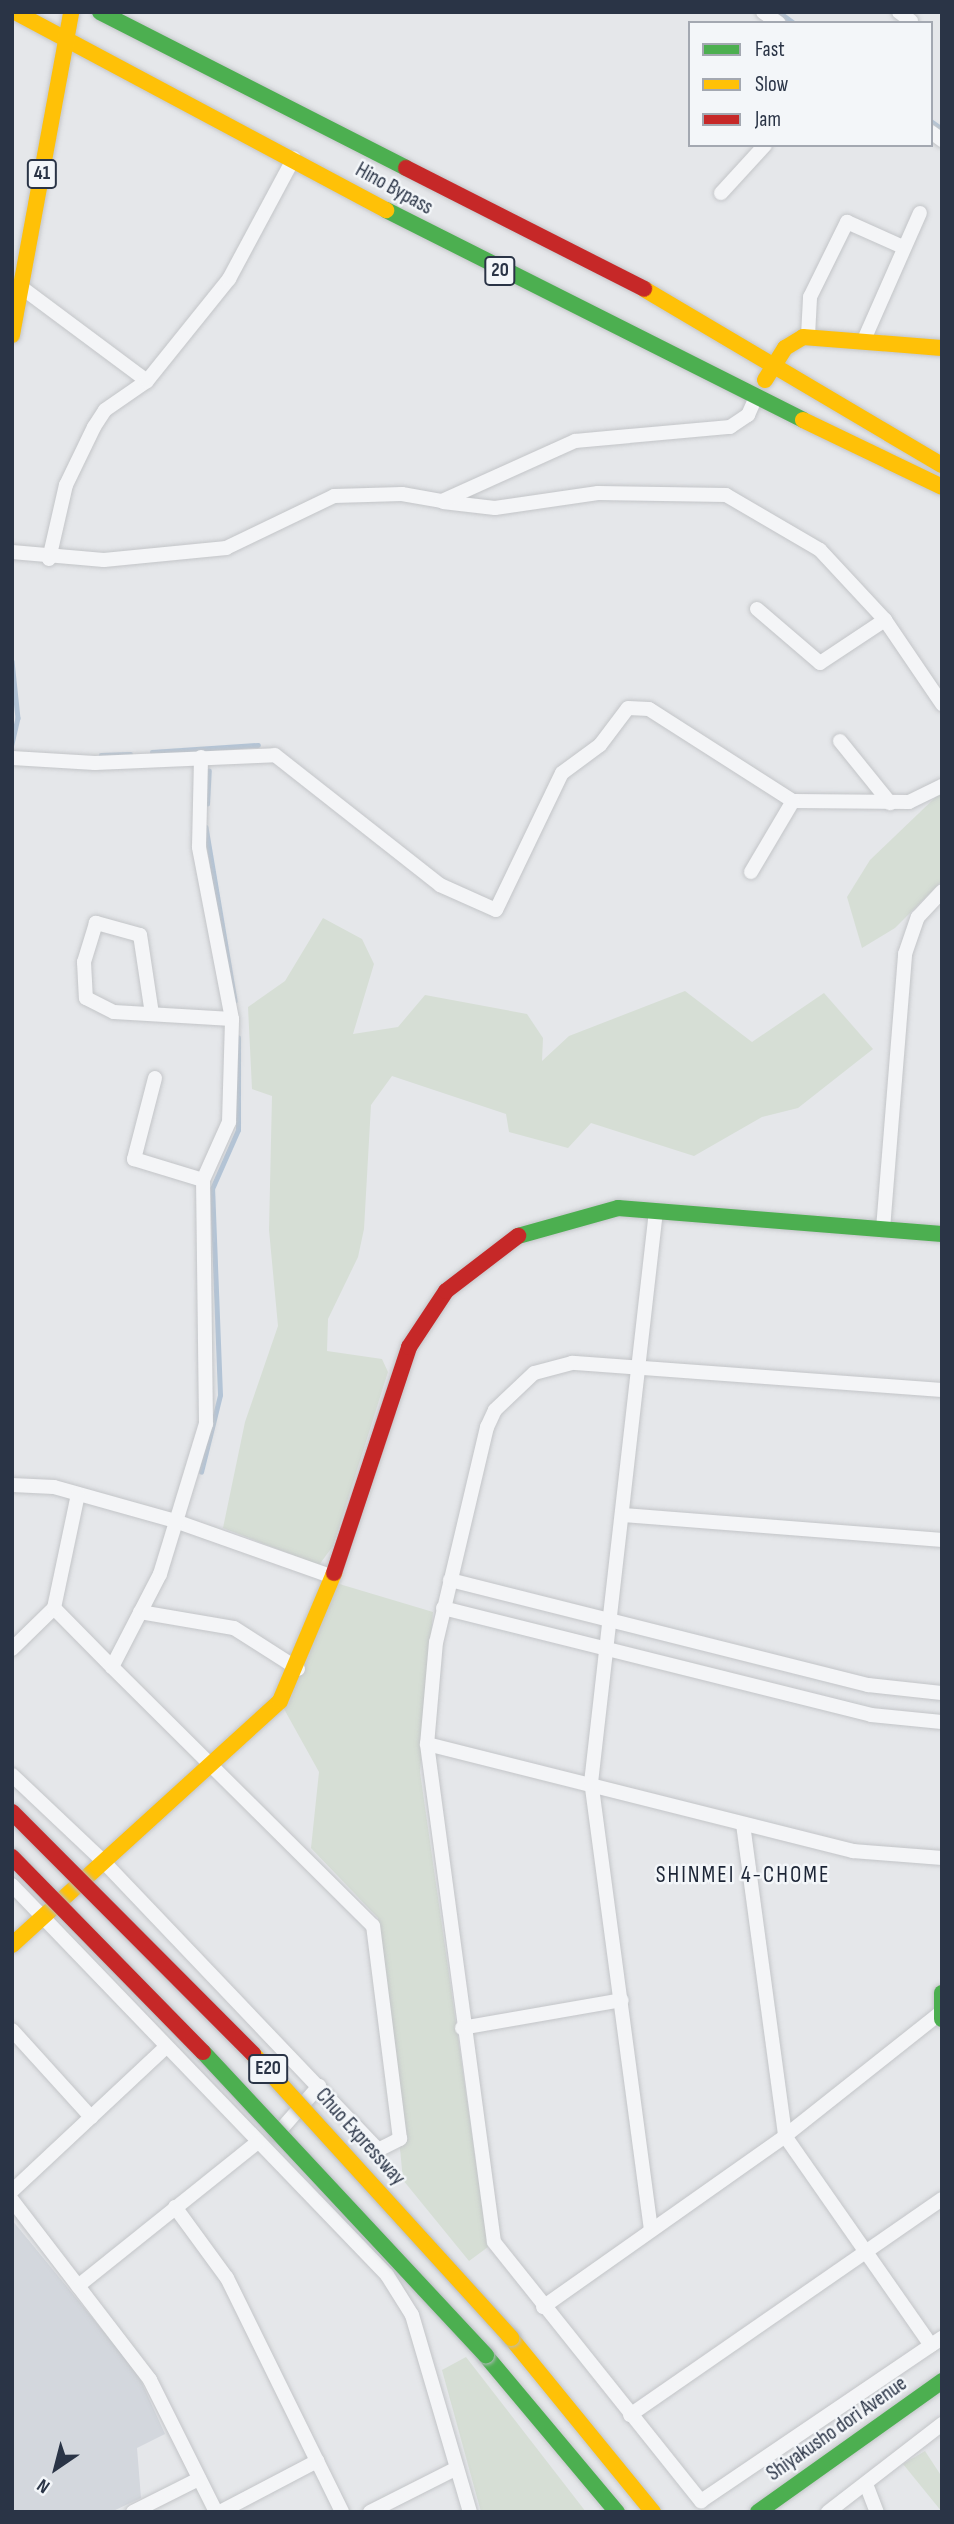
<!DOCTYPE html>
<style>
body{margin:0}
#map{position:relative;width:954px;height:2524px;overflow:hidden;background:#e5e7ea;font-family:"Sofia Sans Condensed",sans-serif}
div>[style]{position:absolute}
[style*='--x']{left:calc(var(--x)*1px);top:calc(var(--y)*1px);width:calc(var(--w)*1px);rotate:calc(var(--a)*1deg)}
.built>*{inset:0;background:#d3d7dd}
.green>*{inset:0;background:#d6ded5}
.stream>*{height:4.5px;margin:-2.25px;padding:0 2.25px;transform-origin:2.25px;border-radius:2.25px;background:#b3c4d6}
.roads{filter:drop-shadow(0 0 2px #c3c5c8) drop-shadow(0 0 2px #c3c5c8)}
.street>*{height:14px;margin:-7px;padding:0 7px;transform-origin:7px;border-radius:7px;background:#f4f5f7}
.fast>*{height:16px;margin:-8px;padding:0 8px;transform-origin:8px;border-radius:8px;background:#4caf50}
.slow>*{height:16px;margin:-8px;padding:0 8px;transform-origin:8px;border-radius:8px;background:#ffc107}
.jam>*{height:16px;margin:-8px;padding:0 8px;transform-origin:8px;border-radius:8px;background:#c62828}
.bridges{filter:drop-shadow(0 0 2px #b7babf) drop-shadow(0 0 2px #b7babf)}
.fast-bridge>*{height:16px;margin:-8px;padding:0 8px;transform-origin:8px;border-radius:8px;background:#4caf50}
.slow-bridge>*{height:16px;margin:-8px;padding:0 8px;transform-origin:8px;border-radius:8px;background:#ffc107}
.jam-bridge>*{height:16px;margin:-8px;padding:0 8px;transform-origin:8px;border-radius:8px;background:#c62828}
span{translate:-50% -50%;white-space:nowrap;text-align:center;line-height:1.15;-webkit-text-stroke:5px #f3f6f9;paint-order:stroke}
.shield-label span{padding:2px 5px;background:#f3f6f9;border:2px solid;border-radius:5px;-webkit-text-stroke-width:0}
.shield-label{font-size:19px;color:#2a3446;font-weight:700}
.street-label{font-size:21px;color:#2a3446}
.neighbourhood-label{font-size:23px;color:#1c2536;letter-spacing:2px}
.frame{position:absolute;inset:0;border:14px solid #2a3446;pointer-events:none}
.legend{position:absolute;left:688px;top:21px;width:245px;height:126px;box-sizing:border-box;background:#f3f6f9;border:2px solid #a3a8b1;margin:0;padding:9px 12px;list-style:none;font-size:21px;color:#2a3446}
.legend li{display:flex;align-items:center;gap:14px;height:35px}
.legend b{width:35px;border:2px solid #a3a8b1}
.north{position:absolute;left:21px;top:2433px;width:70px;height:70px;-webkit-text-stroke:5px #f3f6f9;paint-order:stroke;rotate:215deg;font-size:19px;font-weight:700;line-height:28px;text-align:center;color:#2a3446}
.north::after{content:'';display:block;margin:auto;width:24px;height:32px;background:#2a3446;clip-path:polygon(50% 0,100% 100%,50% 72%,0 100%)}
</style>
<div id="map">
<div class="built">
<div style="clip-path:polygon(12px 2220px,137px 2372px,165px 2434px,137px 2448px,141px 2498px,111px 2512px,12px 2512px)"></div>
</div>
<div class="green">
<div style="clip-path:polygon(942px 791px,942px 881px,895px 928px,862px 948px,847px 897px,870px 860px)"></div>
<div style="clip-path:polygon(323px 918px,362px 939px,374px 964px,353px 1034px,398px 1027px,425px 995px,527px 1014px,543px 1038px,542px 1061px,569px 1036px,685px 991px,752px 1042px,824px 993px,873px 1049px,798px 1108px,762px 1117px,694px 1156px,591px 1123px,568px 1148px,509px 1132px,506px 1114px,392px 1076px,371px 1105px,364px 1229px,358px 1257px,328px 1319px,327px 1351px,382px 1359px,388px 1372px,333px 1546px,319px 1565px,223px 1528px,245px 1422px,278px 1326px,269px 1230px,272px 1096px,252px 1089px,248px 1007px,285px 981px)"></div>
<div style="clip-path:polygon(336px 1583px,433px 1612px,420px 1772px,488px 2247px,469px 2261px,403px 2180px,378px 1918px,311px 1848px,319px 1772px,284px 1709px)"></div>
<div style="clip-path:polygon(466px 2357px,586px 2512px,481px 2512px,442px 2370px)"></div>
<div style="clip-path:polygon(925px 2451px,942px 2477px,942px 2512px,903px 2464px)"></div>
</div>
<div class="stream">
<div style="--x:779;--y:12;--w:19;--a:36"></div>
<div style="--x:931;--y:121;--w:14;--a:36"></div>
<div style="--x:12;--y:661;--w:57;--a:84"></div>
<div style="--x:18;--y:718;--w:28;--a:103"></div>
<div style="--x:152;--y:752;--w:106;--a:-3.8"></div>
<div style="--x:101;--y:755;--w:29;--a:-2"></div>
<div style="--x:207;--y:804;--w:33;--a:-87"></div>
<div style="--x:206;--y:827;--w:176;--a:80.5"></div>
<div style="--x:201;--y:1472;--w:79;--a:-76.1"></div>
<div style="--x:220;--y:1395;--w:206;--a:-92.2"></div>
<div style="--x:212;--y:1189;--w:64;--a:-66.2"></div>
<div style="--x:238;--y:1130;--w:92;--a:-90"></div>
</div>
<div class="roads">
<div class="street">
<div style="--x:763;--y:12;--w:19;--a:35"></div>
<div style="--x:899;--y:12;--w:15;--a:37"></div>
<div style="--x:931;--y:132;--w:14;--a:36"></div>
<div style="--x:721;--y:193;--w:65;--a:-47.5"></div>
<div style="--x:21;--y:287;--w:157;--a:36.7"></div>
<div style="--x:808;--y:336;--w:39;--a:-87"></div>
<div style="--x:810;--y:297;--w:84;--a:-63.7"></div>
<div style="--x:847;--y:222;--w:61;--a:24.1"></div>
<div style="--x:863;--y:342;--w:141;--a:-66.2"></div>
<div style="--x:443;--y:502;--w:52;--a:6.6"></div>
<div style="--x:495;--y:508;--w:104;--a:-8.3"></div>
<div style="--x:598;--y:493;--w:128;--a:0.9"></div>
<div style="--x:726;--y:495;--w:109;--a:30.3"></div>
<div style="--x:820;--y:550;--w:96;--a:47.1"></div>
<div style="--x:885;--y:620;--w:102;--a:55.8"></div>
<div style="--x:12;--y:552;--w:92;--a:5"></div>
<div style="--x:104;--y:560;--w:123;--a:-5.6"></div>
<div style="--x:226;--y:548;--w:120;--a:-25.7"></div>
<div style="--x:334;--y:496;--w:68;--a:-1.7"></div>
<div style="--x:402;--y:494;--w:41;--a:9.9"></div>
<div style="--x:442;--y:501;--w:146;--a:-24.3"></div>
<div style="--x:575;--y:441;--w:156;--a:-5.2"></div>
<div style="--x:730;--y:427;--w:22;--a:-34"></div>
<div style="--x:748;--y:415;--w:20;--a:-66"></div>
<div style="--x:49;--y:559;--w:76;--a:-77.1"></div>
<div style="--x:66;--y:485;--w:64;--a:-64.2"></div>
<div style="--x:94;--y:427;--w:20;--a:-57"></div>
<div style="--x:105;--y:410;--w:51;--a:-34.6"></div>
<div style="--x:147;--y:381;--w:131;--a:-51.2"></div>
<div style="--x:229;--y:279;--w:137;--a:-61.8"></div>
<div style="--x:757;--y:609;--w:83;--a:40.6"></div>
<div style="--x:820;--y:663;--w:78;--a:-33.5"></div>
<div style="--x:840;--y:741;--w:80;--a:51.1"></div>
<div style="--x:12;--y:758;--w:83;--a:3.4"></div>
<div style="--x:95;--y:763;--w:180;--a:-2.5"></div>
<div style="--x:275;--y:755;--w:210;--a:38.2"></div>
<div style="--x:440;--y:885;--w:61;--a:24.1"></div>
<div style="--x:496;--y:910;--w:152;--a:-64.3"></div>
<div style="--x:562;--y:773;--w:47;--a:-36.4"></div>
<div style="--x:600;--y:745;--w:46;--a:-52.9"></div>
<div style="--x:628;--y:708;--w:21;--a:3"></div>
<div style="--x:649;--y:709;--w:171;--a:32.6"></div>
<div style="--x:793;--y:801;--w:116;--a:0.5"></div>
<div style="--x:909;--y:802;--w:37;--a:-26"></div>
<div style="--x:751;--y:872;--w:82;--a:-59.4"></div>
<div style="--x:152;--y:1014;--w:80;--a:-98.6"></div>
<div style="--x:140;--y:935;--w:46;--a:-164.7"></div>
<div style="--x:96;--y:923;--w:41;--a:107.1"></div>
<div style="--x:84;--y:962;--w:36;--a:87"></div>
<div style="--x:86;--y:998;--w:31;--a:27"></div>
<div style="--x:114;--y:1012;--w:118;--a:3.4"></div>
<div style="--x:155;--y:1078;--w:84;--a:104.5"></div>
<div style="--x:134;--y:1159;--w:72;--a:16.9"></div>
<div style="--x:883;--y:1229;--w:276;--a:-85.4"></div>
<div style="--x:905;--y:954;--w:39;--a:-71"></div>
<div style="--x:918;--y:917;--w:35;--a:-47"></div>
<div style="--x:942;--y:1390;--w:371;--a:-175.8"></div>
<div style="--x:572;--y:1363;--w:39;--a:165"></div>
<div style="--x:534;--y:1373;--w:54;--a:136.5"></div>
<div style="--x:495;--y:1410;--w:19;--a:115"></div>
<div style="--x:487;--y:1427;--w:221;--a:103.3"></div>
<div style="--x:436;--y:1642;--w:102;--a:95"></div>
<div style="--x:427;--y:1744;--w:502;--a:82.34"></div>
<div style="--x:494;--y:2242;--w:332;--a:51.4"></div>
<div style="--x:701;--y:2501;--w:291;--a:-34.1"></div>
<div style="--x:12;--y:1485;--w:42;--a:2.7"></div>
<div style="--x:54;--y:1487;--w:126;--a:15.7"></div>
<div style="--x:175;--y:1521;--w:168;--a:19.5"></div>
<div style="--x:624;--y:1515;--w:319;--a:4.5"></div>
<div style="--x:450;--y:1580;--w:431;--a:14.1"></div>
<div style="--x:868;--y:1685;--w:74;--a:6.2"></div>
<div style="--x:54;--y:1608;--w:83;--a:45.5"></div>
<div style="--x:112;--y:1667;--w:105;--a:-62.7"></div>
<div style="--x:160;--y:1574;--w:157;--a:-73"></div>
<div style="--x:206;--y:1424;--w:244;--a:-90.7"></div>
<div style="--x:203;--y:1180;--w:64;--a:-65.9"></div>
<div style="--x:229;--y:1122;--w:103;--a:-88.3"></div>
<div style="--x:232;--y:1019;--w:175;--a:-100.9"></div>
<div style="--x:199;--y:847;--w:90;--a:-88.7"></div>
<div style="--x:443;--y:1608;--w:441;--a:14"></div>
<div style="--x:871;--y:1715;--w:71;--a:5.6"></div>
<div style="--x:140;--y:1612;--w:95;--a:9.7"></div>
<div style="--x:234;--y:1628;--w:76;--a:32.6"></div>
<div style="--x:12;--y:1649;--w:59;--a:-44.3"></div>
<div style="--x:54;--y:1608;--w:116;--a:-78.1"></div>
<div style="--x:427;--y:1744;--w:439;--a:14.1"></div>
<div style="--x:853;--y:1851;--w:89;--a:4.5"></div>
<div style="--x:12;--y:1775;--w:125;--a:43.4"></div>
<div style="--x:103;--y:1861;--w:399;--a:46.4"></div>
<div style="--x:378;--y:2150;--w:25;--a:-27"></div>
<div style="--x:400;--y:2139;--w:215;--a:-97.2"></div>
<div style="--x:373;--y:1926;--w:368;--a:-135.2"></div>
<div style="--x:743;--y:1824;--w:315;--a:82.3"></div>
<div style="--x:785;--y:2136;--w:255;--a:55.1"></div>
<div style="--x:12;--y:1885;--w:541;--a:46.12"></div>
<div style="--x:387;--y:2275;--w:47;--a:58"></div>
<div style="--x:412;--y:2315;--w:205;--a:73.6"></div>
<div style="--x:462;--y:2028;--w:162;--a:-9.9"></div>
<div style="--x:12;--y:2030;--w:118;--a:47.8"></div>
<div style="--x:277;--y:2134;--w:64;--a:-48.8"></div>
<div style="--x:12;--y:2191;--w:211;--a:-43.1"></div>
<div style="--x:12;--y:2200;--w:227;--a:52.5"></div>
<div style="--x:150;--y:2380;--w:148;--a:63.4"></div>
<div style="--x:175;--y:2207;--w:88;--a:53.8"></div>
<div style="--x:227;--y:2278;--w:261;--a:63.8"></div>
<div style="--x:651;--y:2230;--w:451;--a:-97.6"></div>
<div style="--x:591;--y:1783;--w:576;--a:-83.52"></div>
<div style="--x:78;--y:2286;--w:231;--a:-38.7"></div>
<div style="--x:543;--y:2307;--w:296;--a:-35.2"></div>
<div style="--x:785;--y:2136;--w:198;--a:-38.4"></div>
<div style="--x:630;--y:2415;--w:379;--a:-34.7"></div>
<div style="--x:866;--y:2484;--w:30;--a:69"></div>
<div style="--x:133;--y:2512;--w:74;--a:-26.6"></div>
<div style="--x:220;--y:2512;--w:110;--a:-27.7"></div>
<div style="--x:370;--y:2512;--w:97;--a:-26.8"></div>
<div style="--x:828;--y:2512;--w:144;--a:-37.7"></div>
</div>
<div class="fast">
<div style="--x:100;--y:12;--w:343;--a:27"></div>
<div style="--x:386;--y:210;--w:467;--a:26.7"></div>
<div style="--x:518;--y:1236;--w:104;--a:-15.6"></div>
<div style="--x:618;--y:1208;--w:325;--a:4.6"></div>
<div style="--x:942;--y:1993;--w:26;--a:90"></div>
<div style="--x:486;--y:2356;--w:204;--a:50"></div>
<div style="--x:758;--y:2512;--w:226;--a:-35.4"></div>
</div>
<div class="slow">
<div style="--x:15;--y:12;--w:421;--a:28.1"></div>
<div style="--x:644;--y:289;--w:346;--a:30.6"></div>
<div style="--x:12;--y:335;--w:328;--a:-79.6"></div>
<div style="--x:765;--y:380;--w:38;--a:-58"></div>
<div style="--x:785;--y:348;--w:21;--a:-31"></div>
<div style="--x:803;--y:337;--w:139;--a:4.5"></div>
<div style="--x:803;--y:420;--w:154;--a:25.7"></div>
<div style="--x:12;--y:1945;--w:362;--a:-42.3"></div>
<div style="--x:280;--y:1701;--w:139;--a:-67.1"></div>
<div style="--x:511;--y:2338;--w:225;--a:50.8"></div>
</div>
<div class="jam">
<div style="--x:406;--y:168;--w:267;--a:26.9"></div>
<div style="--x:334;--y:1573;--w:238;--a:-71.6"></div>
<div style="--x:409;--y:1347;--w:67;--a:-56.5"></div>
<div style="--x:446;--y:1291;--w:91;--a:-37.4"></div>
</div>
</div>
<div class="bridges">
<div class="fast-bridge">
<div style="--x:203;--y:2052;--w:415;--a:47"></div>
</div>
<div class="slow-bridge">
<div style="--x:253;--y:2054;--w:384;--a:47.7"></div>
</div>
<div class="jam-bridge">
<div style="--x:12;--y:1812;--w:342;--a:45.1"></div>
<div style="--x:12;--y:1857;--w:273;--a:45.6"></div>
</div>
</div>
<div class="shield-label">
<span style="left:42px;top:174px">41</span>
<span style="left:500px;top:271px">20</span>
<span style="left:268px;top:2069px">E20</span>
</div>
<div class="street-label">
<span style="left:394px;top:189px;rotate:29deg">Hino Bypass</span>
<span style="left:360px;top:2137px;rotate:48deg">Chuo Expressway</span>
<span style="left:837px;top:2429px;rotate:-35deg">Shiyakusho dori Avenue</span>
</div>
<div class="neighbourhood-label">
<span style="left:743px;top:1875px">SHINMEI 4-CHOME</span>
</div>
<div class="frame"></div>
<ul class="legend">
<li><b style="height:9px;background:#4caf50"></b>Fast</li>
<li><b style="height:9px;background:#ffc107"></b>Slow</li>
<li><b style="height:9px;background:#c62828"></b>Jam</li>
</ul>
<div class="north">N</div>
</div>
